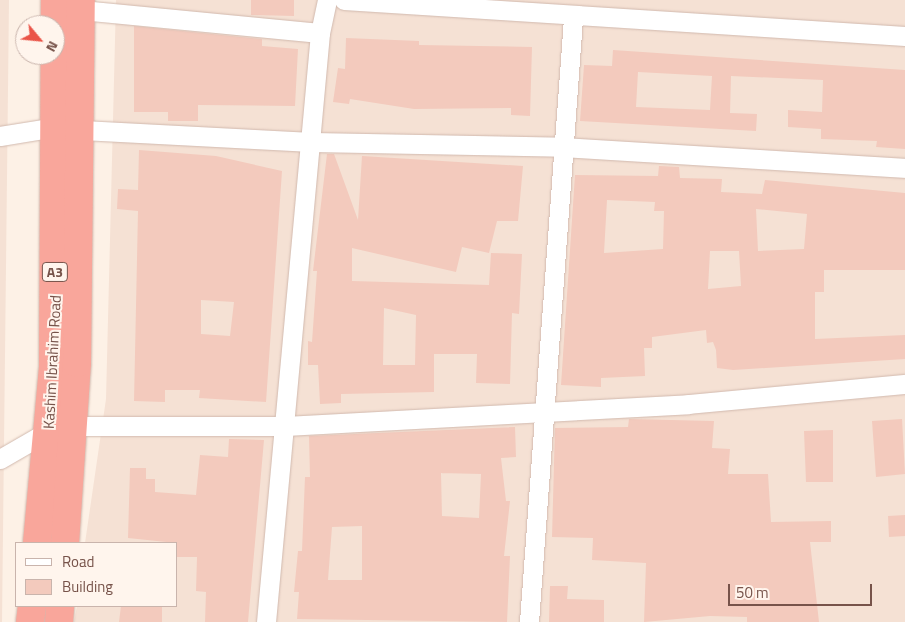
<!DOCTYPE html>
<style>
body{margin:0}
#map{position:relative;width:905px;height:622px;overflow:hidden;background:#fdf1e6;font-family:"Titillium Web",sans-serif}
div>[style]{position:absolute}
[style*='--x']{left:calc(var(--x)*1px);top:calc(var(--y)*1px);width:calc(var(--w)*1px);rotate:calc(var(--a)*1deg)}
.residential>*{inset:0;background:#f5e1d4}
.building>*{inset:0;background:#f3cabd}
.roads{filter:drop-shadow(0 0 1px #d1b9ae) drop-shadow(0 0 1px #d1b9ae)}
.street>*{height:19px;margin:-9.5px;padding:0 9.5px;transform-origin:9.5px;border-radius:9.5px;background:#fff}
.highway>*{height:28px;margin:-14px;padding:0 14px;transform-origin:14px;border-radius:14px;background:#f9a69b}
span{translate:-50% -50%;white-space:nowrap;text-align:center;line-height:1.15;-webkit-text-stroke:4px #fff5ed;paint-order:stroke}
.shield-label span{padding:1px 4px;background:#fff5ed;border:1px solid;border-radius:4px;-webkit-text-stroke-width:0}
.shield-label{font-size:14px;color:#77534a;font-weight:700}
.street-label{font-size:15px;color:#77534a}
.legend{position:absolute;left:15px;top:542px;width:162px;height:65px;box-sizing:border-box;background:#fff5ed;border:1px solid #c9b4ac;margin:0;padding:6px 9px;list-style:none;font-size:15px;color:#77534a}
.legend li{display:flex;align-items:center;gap:10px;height:25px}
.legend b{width:25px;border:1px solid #c9b4ac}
.north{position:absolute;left:15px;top:15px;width:50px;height:50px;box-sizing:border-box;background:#fff5ed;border:1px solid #c9b4ac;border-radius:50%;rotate:118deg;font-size:14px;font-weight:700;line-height:20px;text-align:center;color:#77534a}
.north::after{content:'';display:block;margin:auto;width:18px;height:22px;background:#ea5448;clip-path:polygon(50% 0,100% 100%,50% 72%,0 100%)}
.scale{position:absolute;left:728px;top:584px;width:144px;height:22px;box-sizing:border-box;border:2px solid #77534a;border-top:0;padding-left:6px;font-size:15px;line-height:18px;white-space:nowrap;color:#77534a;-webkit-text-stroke:4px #fff5ed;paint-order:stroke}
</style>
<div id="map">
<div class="residential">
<div style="clip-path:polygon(0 0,9px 0,2px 622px,0 622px)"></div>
<div style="clip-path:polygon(116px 0,905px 0,905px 622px,74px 622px,77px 606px,176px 606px,176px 543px,85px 543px,106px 399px)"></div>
</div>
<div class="building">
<div style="clip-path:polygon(251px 0,294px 0,294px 16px,251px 15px)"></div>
<div style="clip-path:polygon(134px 26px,262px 39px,262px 46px,298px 49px,295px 106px,198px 105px,198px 121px,168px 121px,168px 112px,134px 112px)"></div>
<div style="clip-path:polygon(346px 38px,419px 41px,419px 45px,532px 47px,530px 116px,511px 115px,511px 108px,414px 109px,350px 99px,349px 104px,333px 102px,338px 68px,345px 69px)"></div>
<div style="clip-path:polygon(evenodd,613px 50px,905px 70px,905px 149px,876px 147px,877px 141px,821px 139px,821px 129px,788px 127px,788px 110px,822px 112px,823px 80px,731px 76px,730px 113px,757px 114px,756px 131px,580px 121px,584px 65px,612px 66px,613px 50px,638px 72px,712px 76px,710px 110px,636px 107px,638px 72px)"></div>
<div style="clip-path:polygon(evenodd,139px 150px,216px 156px,282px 171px,266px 402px,199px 398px,200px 390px,165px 390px,165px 402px,134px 401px,138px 211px,117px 209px,118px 189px,138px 190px,139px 150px,201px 300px,234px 302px,230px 336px,201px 334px,201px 300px)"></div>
<div style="clip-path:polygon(evenodd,327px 154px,334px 154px,358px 220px,362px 156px,523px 166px,518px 221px,497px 221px,489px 253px,462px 247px,456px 272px,352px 248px,352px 281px,489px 285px,491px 253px,522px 254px,519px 314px,512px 313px,510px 384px,476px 383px,477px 354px,434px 354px,434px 392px,341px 394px,341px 403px,320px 404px,318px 365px,308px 365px,308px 341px,312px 342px,317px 271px,313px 271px,327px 154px,384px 308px,416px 315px,415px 365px,383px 365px,384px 308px)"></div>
<div style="clip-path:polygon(evenodd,659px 166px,679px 167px,680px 178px,722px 179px,721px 192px,762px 194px,765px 180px,905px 193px,905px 270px,824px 270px,824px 292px,815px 292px,815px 339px,905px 335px,905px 359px,733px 370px,717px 368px,716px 350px,713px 342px,707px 343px,706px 330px,652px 337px,652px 348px,644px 348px,645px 376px,601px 378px,601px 387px,561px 385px,575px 175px,658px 176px,659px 166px,607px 200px,655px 202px,654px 211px,664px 211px,663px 249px,604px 253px,607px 200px,659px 166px,756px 209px,807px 214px,804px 249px,758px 251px,756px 209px,659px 166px,710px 251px,739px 251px,741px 286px,708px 289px,710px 251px)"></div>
<div style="clip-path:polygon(629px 419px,714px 421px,712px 448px,730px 449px,728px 474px,768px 474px,771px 522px,831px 521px,831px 542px,810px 542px,819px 622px,747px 622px,747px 617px,710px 616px,644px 622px,646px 563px,592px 560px,593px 538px,552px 537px,555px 428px,628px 427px)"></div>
<div style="clip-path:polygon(902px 419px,905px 474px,876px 477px,872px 421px)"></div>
<div style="clip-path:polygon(evenodd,515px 427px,516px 457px,501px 458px,506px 501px,510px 501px,504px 556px,510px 556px,507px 622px,297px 619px,299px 592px,294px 592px,298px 551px,302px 551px,305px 477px,310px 477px,309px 436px,515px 427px,441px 473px,481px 474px,479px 518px,442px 516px,441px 473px,515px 427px,362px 526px,362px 580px,328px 580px,332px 527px,362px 526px)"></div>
<div style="clip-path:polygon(833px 430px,833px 482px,806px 482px,804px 431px)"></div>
<div style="clip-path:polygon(229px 439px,264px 440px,248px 622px,205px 622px,206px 592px,196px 591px,197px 557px,176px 557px,176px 543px,128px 538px,130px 468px,146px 468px,146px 479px,155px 479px,155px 492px,196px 495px,200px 455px,228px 457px)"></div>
<div style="clip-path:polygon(905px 515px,905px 536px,889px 537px,888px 516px)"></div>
<div style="clip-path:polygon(550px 586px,568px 586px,567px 599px,604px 600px,604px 622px,549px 622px)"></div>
<div style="clip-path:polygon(121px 606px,162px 606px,162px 622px,119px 622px)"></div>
</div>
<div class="roads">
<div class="street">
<div style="--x:344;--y:0;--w:562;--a:3.67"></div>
<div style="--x:81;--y:10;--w:240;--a:5.5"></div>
<div style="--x:82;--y:130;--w:230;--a:3"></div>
<div style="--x:312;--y:142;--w:251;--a:1.1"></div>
<div style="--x:563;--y:147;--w:343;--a:3.5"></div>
<div style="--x:0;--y:136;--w:57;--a:-9.1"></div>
<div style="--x:75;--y:426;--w:210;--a:0"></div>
<div style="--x:285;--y:426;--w:404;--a:-3.1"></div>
<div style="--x:688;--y:404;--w:218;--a:-5.3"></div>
<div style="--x:0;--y:459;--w:58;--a:-30.1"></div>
<div style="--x:266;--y:622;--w:591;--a:-84.76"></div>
<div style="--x:320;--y:33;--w:34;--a:-78"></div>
<div style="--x:529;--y:622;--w:606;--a:-85.83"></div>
</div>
<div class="highway">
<div style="--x:37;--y:543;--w:176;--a:-84.8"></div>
<div style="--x:53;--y:368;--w:368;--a:-89.7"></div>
<div style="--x:65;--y:543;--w:180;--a:-86.2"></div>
<div style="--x:77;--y:363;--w:363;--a:-89.4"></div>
<div style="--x:30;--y:622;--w:16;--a:-83"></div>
<div style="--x:59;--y:622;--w:16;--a:-86"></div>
</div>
</div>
<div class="shield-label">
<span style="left:55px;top:272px">A3</span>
</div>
<div class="street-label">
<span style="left:52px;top:362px;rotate:-87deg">Kashim Ibrahim Road</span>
</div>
<ul class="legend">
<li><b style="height:6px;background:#fff"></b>Road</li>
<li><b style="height:14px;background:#f3cabd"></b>Building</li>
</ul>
<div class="north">N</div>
<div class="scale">50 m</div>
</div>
